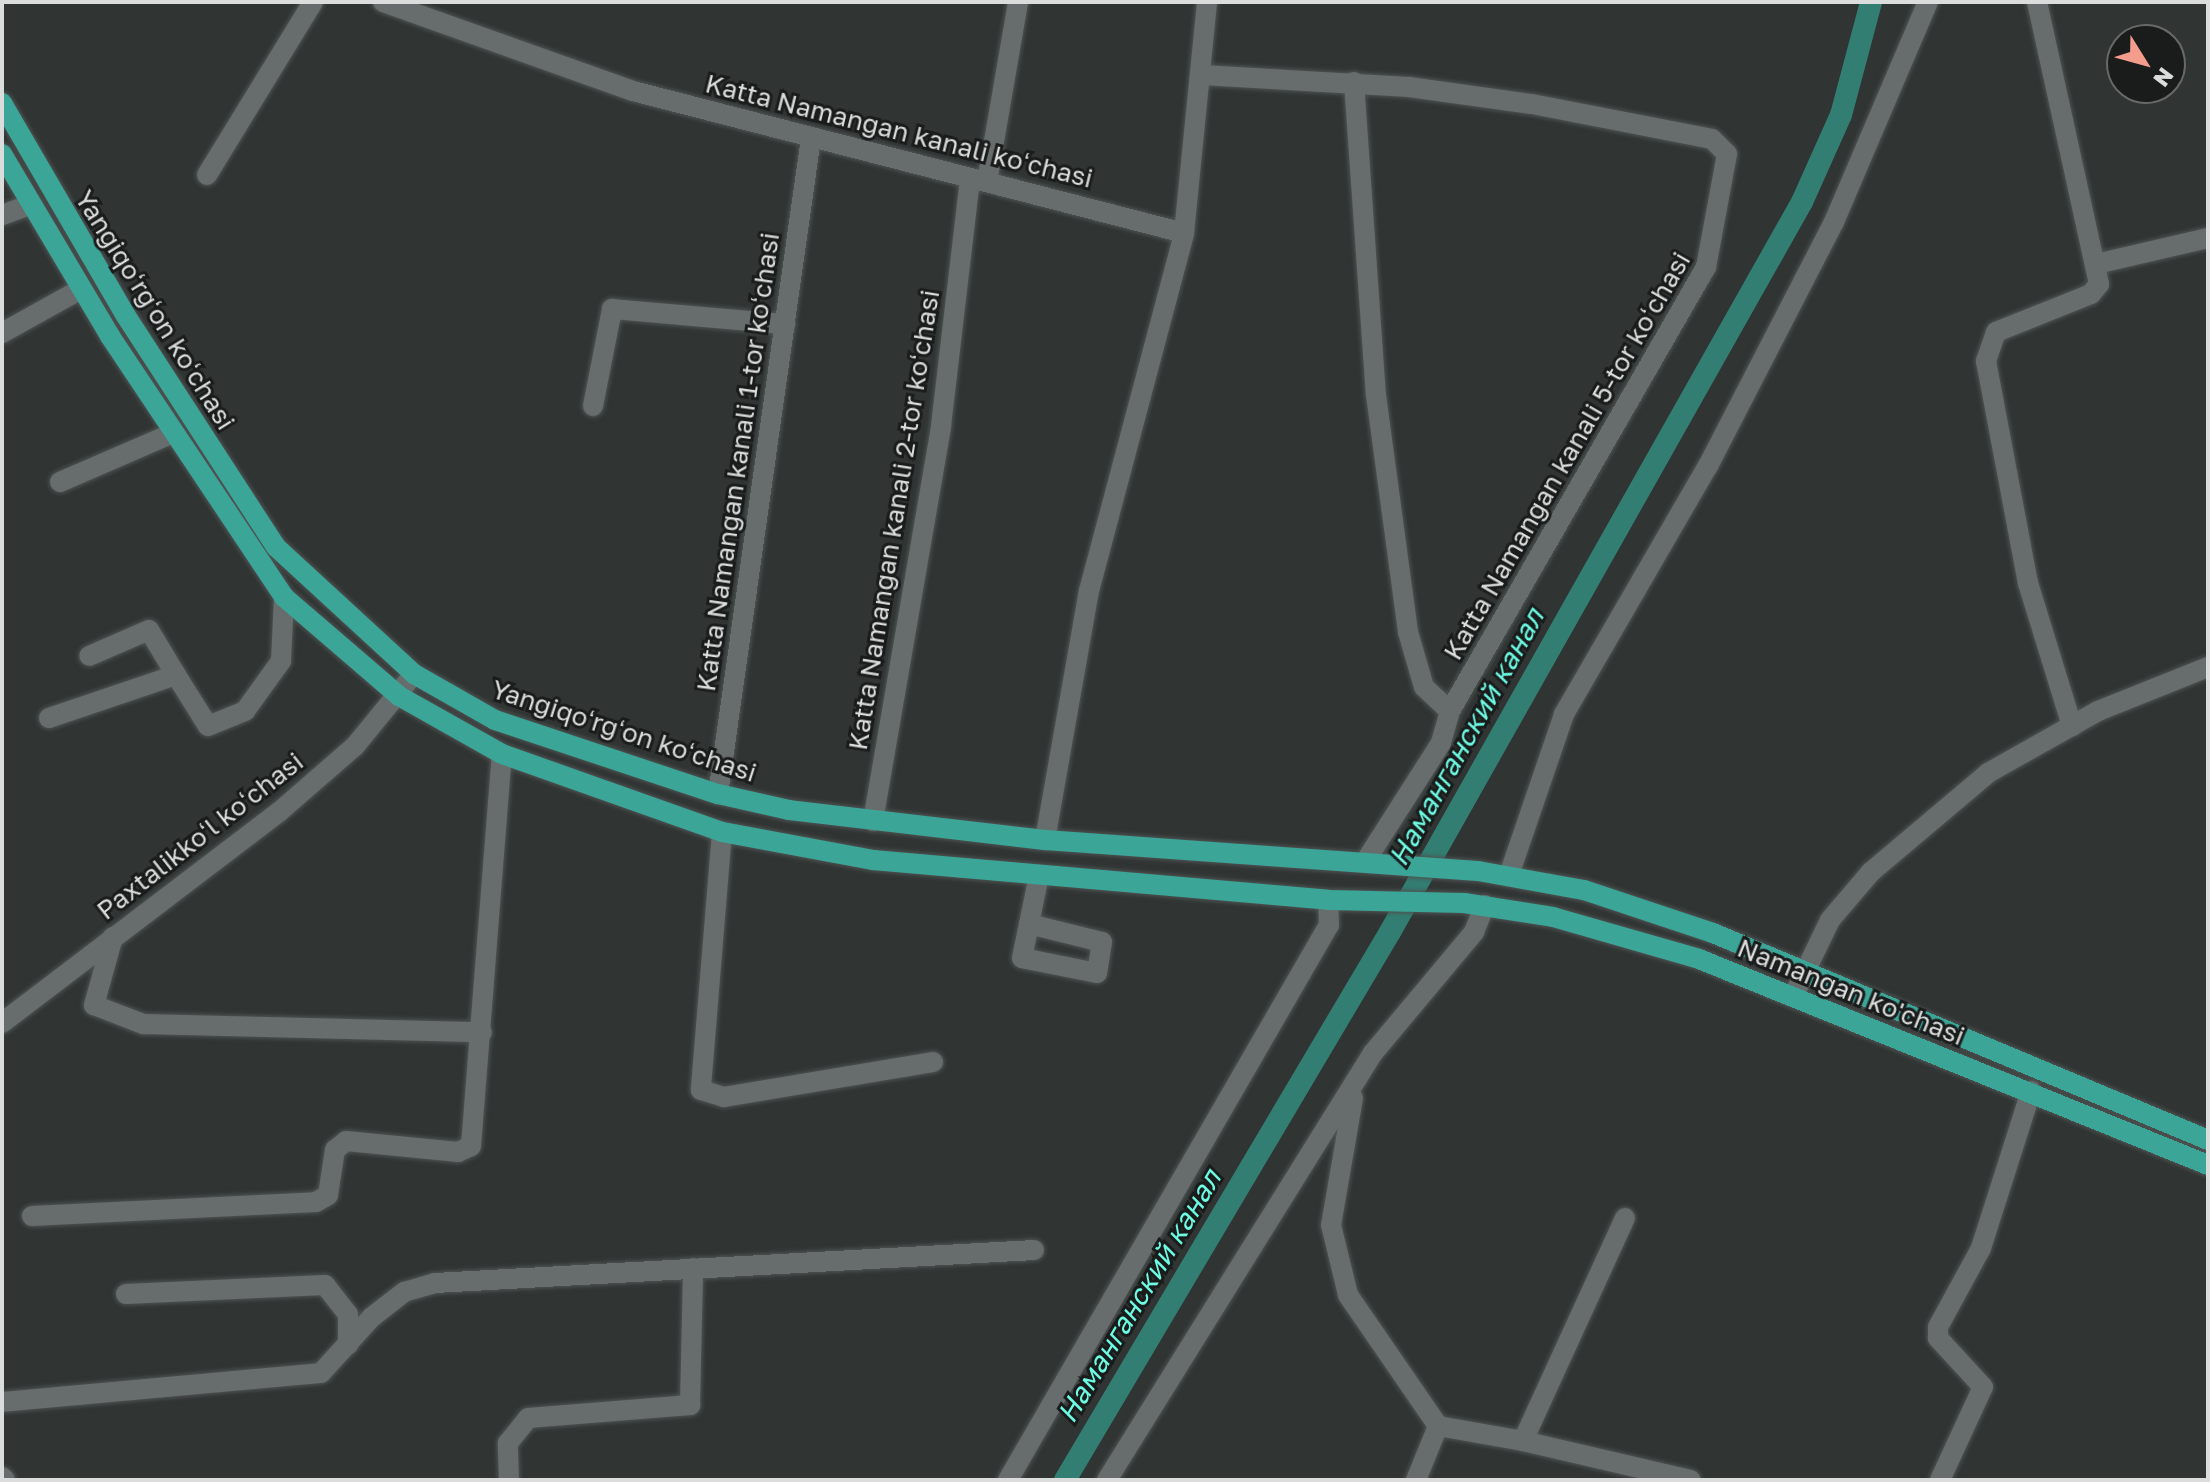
<!DOCTYPE html>
<meta charset="utf-8">
<style>
body{margin:0}
#map{position:relative;width:2210px;height:1482px;overflow:hidden;background:#303534;font-family:"Golos Text",sans-serif}
div>[style]{position:absolute}
[style*='--x']{left:calc(var(--x)*1px);top:calc(var(--y)*1px);width:calc(var(--w)*1px);rotate:calc(var(--a)*1deg)}
.canal>*{height:22px;margin:-11px;padding:0 11px;transform-origin:11px;border-radius:11px;background:#327e72}
.roads{filter:drop-shadow(0 0 2px #4e5352) drop-shadow(0 0 2px #4e5352)}
.minor>*{height:20px;margin:-10px;padding:0 10px;transform-origin:10px;border-radius:10px;background:#676d6c}
.major>*{height:20px;margin:-10px;padding:0 10px;transform-origin:10px;border-radius:10px;background:#3ba597}
span{translate:-50% -50%;white-space:nowrap;text-align:center;line-height:1.15;-webkit-text-stroke:6px #1a1c1c;paint-order:stroke}
.street-label{font-size:26px;color:#dadddc}
.water-label{font-size:28px;color:#6dfbe4;font-style:italic}
.frame{position:absolute;inset:0;border:4px solid #dadddc;pointer-events:none}
.north{position:absolute;left:2106px;top:24px;width:80px;height:80px;box-sizing:border-box;background:#1a1c1c;border:2px solid #676969;border-radius:50%;rotate:127deg;font-size:22px;font-weight:700;line-height:32px;text-align:center;color:#dadddc}
.north::after{content:'';display:block;margin:auto;width:28px;height:36px;background:#f49d8c;clip-path:polygon(50% 0,100% 100%,50% 72%,0 100%)}
</style>
<div id="map">
<div class="canal">
<div style="--x:1065;--y:1480;--w:637;--a:-59.33"></div>
<div style="--x:1390;--y:932;--w:838;--a:-60.56"></div>
<div style="--x:1802;--y:202;--w:95;--a:-65.9"></div>
<div style="--x:1841;--y:115;--w:117;--a:-75.1"></div>
</div>
<div class="roads">
<div class="minor">
<div style="--x:383;--y:2;--w:265;--a:19.6"></div>
<div style="--x:633;--y:91;--w:569;--a:14.45"></div>
<div style="--x:2037;--y:2;--w:289;--a:77.6"></div>
<div style="--x:2099;--y:284;--w:13;--a:129"></div>
<div style="--x:2091;--y:294;--w:102;--a:158.2"></div>
<div style="--x:1996;--y:332;--w:31;--a:109"></div>
<div style="--x:1986;--y:361;--w:226;--a:79.3"></div>
<div style="--x:2028;--y:583;--w:150;--a:72.9"></div>
<div style="--x:1202;--y:75;--w:207;--a:3.3"></div>
<div style="--x:1409;--y:87;--w:124;--a:7.9"></div>
<div style="--x:1532;--y:104;--w:183;--a:11"></div>
<div style="--x:1712;--y:139;--w:21;--a:45"></div>
<div style="--x:1727;--y:154;--w:115;--a:100.5"></div>
<div style="--x:1706;--y:267;--w:513;--a:119.97"></div>
<div style="--x:1450;--y:711;--w:33;--a:106"></div>
<div style="--x:1441;--y:743;--w:141;--a:122.6"></div>
<div style="--x:1354;--y:82;--w:314;--a:86"></div>
<div style="--x:1376;--y:395;--w:239;--a:82.3"></div>
<div style="--x:1408;--y:632;--w:57;--a:73.8"></div>
<div style="--x:1424;--y:687;--w:35;--a:43"></div>
<div style="--x:207;--y:175;--w:203;--a:-58.5"></div>
<div style="--x:987;--y:182;--w:183;--a:-80.2"></div>
<div style="--x:2;--y:215;--w:30;--a:-20"></div>
<div style="--x:2096;--y:264;--w:115;--a:-13.1"></div>
<div style="--x:2;--y:333;--w:90;--a:-29.1"></div>
<div style="--x:593;--y:406;--w:99;--a:-78.9"></div>
<div style="--x:612;--y:309;--w:174;--a:5"></div>
<div style="--x:60;--y:482;--w:123;--a:-23.4"></div>
<div style="--x:176;--y:675;--w:60;--a:57.9"></div>
<div style="--x:208;--y:726;--w:40;--a:-22"></div>
<div style="--x:245;--y:711;--w:62;--a:-54.2"></div>
<div style="--x:281;--y:661;--w:64;--a:-87.3"></div>
<div style="--x:49;--y:718;--w:134;--a:-18.7"></div>
<div style="--x:176;--y:675;--w:52;--a:-121"></div>
<div style="--x:149;--y:630;--w:65;--a:156.6"></div>
<div style="--x:718;--y:794;--w:663;--a:-81.93"></div>
<div style="--x:873;--y:821;--w:401;--a:-80.2"></div>
<div style="--x:941;--y:426;--w:249;--a:-83.3"></div>
<div style="--x:722;--y:832;--w:259;--a:94.7"></div>
<div style="--x:701;--y:1090;--w:24;--a:17"></div>
<div style="--x:724;--y:1097;--w:212;--a:-9.5"></div>
<div style="--x:1045;--y:840;--w:253;--a:-80"></div>
<div style="--x:1089;--y:591;--w:370;--a:-75.1"></div>
<div style="--x:1184;--y:233;--w:232;--a:-84.3"></div>
<div style="--x:1509;--y:875;--w:170;--a:-71.1"></div>
<div style="--x:1564;--y:714;--w:287;--a:-59.9"></div>
<div style="--x:1708;--y:466;--w:275;--a:-62.7"></div>
<div style="--x:1834;--y:222;--w:239;--a:-66.9"></div>
<div style="--x:1029;--y:924;--w:75;--a:13.9"></div>
<div style="--x:1102;--y:942;--w:31;--a:99"></div>
<div style="--x:1097;--y:973;--w:76;--a:-168.7"></div>
<div style="--x:1022;--y:958;--w:85;--a:-78.4"></div>
<div style="--x:113;--y:937;--w:71;--a:105.6"></div>
<div style="--x:94;--y:1005;--w:53;--a:21.2"></div>
<div style="--x:143;--y:1024;--w:339;--a:1.4"></div>
<div style="--x:1793;--y:997;--w:85;--a:-64.3"></div>
<div style="--x:1830;--y:920;--w:63;--a:-49.5"></div>
<div style="--x:1871;--y:872;--w:153;--a:-40.2"></div>
<div style="--x:1988;--y:773;--w:126;--a:-29.4"></div>
<div style="--x:2098;--y:711;--w:118;--a:-21.8"></div>
<div style="--x:2;--y:1023;--w:348;--a:-37.3"></div>
<div style="--x:279;--y:812;--w:101;--a:-41"></div>
<div style="--x:355;--y:746;--w:93;--a:-50.7"></div>
<div style="--x:1353;--y:1098;--w:129;--a:99.8"></div>
<div style="--x:1331;--y:1225;--w:72;--a:76.3"></div>
<div style="--x:1348;--y:1295;--w:159;--a:55.5"></div>
<div style="--x:1438;--y:1426;--w:86;--a:10"></div>
<div style="--x:32;--y:1216;--w:284;--a:-2.8"></div>
<div style="--x:316;--y:1202;--w:14;--a:-30"></div>
<div style="--x:328;--y:1195;--w:46;--a:-81.2"></div>
<div style="--x:335;--y:1150;--w:14;--a:-39"></div>
<div style="--x:346;--y:1141;--w:113;--a:5.6"></div>
<div style="--x:458;--y:1152;--w:14;--a:-25"></div>
<div style="--x:471;--y:1146;--w:393;--a:-85.5"></div>
<div style="--x:1625;--y:1218;--w:245;--a:114.6"></div>
<div style="--x:1523;--y:1441;--w:172;--a:13.1"></div>
<div style="--x:126;--y:1294;--w:199;--a:-2.6"></div>
<div style="--x:325;--y:1285;--w:37;--a:52"></div>
<div style="--x:348;--y:1314;--w:31;--a:90"></div>
<div style="--x:2;--y:1402;--w:320;--a:-5.2"></div>
<div style="--x:321;--y:1373;--w:76;--a:-47.7"></div>
<div style="--x:372;--y:1317;--w:41;--a:-38"></div>
<div style="--x:404;--y:1292;--w:32;--a:-16"></div>
<div style="--x:435;--y:1283;--w:600;--a:-3.15"></div>
<div style="--x:2;--y:1477;--w:4;--a:45"></div>
<div style="--x:509;--y:1480;--w:37;--a:-92"></div>
<div style="--x:508;--y:1443;--w:32;--a:-51"></div>
<div style="--x:528;--y:1418;--w:163;--a:-4.6"></div>
<div style="--x:690;--y:1405;--w:137;--a:-88.7"></div>
<div style="--x:1008;--y:1480;--w:641;--a:-59.96"></div>
<div style="--x:1329;--y:925;--w:25;--a:-92"></div>
<div style="--x:1107;--y:1480;--w:503;--a:-58.08"></div>
<div style="--x:1373;--y:1053;--w:158;--a:-50.1"></div>
<div style="--x:1474;--y:932;--w:29;--a:-68"></div>
<div style="--x:1416;--y:1480;--w:58;--a:-67.8"></div>
<div style="--x:1940;--y:1480;--w:102;--a:-65.2"></div>
<div style="--x:1983;--y:1387;--w:67;--a:-132.6"></div>
<div style="--x:1938;--y:1338;--w:11;--a:-90"></div>
<div style="--x:1938;--y:1327;--w:90;--a:-61.4"></div>
<div style="--x:1981;--y:1248;--w:165;--a:-72.3"></div>
</div>
<div class="major">
<div style="--x:2;--y:103;--w:246;--a:59.8"></div>
<div style="--x:126;--y:316;--w:275;--a:57"></div>
<div style="--x:276;--y:547;--w:188;--a:42.6"></div>
<div style="--x:414;--y:674;--w:93;--a:29.6"></div>
<div style="--x:495;--y:720;--w:235;--a:18.4"></div>
<div style="--x:718;--y:794;--w:73;--a:12.7"></div>
<div style="--x:789;--y:810;--w:258;--a:6.7"></div>
<div style="--x:1045;--y:840;--w:434;--a:4.1"></div>
<div style="--x:1478;--y:871;--w:108;--a:10.2"></div>
<div style="--x:1584;--y:890;--w:136;--a:18.4"></div>
<div style="--x:1713;--y:933;--w:537;--a:22.69"></div>
<div style="--x:2;--y:154;--w:212;--a:59.3"></div>
<div style="--x:110;--y:336;--w:314;--a:56.3"></div>
<div style="--x:284;--y:597;--w:152;--a:40.7"></div>
<div style="--x:399;--y:696;--w:118;--a:29.4"></div>
<div style="--x:502;--y:754;--w:233;--a:19.5"></div>
<div style="--x:722;--y:832;--w:154;--a:10.5"></div>
<div style="--x:873;--y:860;--w:457;--a:5"></div>
<div style="--x:1328;--y:900;--w:136;--a:1.3"></div>
<div style="--x:1464;--y:903;--w:90;--a:8.9"></div>
<div style="--x:1553;--y:917;--w:152;--a:16"></div>
<div style="--x:1699;--y:959;--w:549;--a:22.03"></div>
</div>
</div>
<div class="street-label">
<span style="left:899px;top:131px;rotate:14deg">Katta Namangan kanali koʻchasi</span>
<span style="left:155px;top:310px;rotate:58deg">Yangiqoʻrgʻon koʻchasi</span>
<span style="left:1567px;top:456px;rotate:-60deg">Katta Namangan kanali 5-tor koʻchasi</span>
<span style="left:738px;top:462px;rotate:-82deg">Katta Namangan kanali 1-tor koʻchasi</span>
<span style="left:894px;top:520px;rotate:-81deg">Katta Namangan kanali 2-tor koʻchasi</span>
<span style="left:624px;top:731px;rotate:18deg">Yangiqoʻrgʻon koʻchasi</span>
<span style="left:200px;top:836px;rotate:-38deg">Paxtalikkoʻl koʻchasi</span>
<span style="left:1851px;top:992px;rotate:22deg">Namangan ko'chasi</span>
</div>
<div class="water-label">
<span style="left:1466px;top:737px;rotate:-61deg">Наманганский канал</span>
<span style="left:1139px;top:1296px;rotate:-59deg">Наманганский канал</span>
</div>
<div class="frame"></div>
<div class="north">N</div>
</div>
